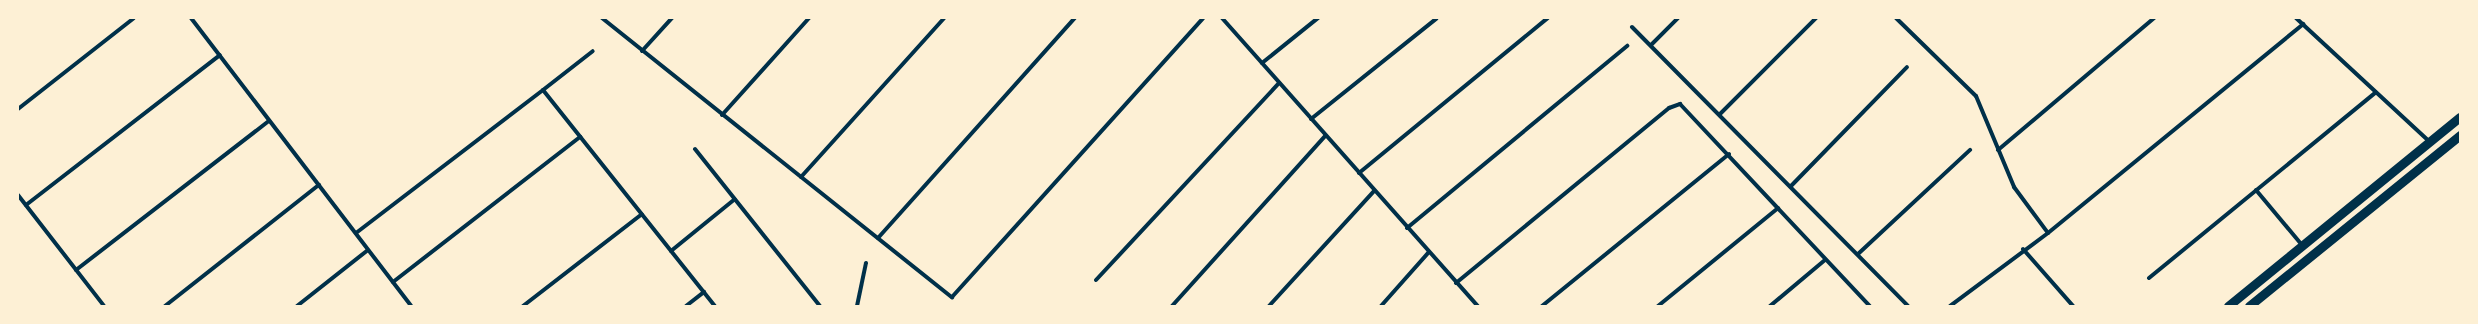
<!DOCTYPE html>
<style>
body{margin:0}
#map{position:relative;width:2478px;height:324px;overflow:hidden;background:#fdf0d5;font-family:"Source Sans 3",sans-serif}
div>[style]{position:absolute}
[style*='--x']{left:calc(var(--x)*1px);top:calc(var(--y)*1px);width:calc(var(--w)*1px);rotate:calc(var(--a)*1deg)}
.minor>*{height:4px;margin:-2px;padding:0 2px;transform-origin:2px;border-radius:2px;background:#003049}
.trunk>*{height:9px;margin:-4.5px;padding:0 4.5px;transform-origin:4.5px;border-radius:4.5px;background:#003049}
span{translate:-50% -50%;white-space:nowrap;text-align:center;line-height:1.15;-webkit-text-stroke:3.5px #fdf0d5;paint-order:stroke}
.frame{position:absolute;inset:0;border:19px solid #fdf0d5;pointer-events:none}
</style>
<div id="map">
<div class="minor">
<div style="--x:191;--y:18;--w:362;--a:52.6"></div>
<div style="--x:602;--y:18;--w:448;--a:38.6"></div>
<div style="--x:952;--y:297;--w:375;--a:-48"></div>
<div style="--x:1222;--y:18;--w:385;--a:48.4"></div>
<div style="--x:1896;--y:18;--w:112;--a:44.3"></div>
<div style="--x:1976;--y:96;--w:99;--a:67.3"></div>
<div style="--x:2014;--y:187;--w:57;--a:53.5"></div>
<div style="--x:2048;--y:233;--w:122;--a:143.3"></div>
<div style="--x:2296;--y:18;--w:181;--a:42.8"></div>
<div style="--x:1632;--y:27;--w:392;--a:45.3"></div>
<div style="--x:1651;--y:45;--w:38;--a:-45"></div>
<div style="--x:642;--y:51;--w:45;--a:-47.7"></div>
<div style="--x:1262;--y:63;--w:72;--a:-38.8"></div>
<div style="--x:543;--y:90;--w:63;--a:-38"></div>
<div style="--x:18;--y:109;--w:147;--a:-38.1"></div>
<div style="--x:1720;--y:114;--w:136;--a:-45"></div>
<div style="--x:722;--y:115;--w:130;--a:-48.1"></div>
<div style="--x:1311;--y:119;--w:161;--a:-38.7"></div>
<div style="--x:695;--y:149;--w:201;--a:51.5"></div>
<div style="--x:1998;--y:150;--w:204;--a:-40.2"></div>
<div style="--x:1359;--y:173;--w:244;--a:-39.4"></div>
<div style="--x:801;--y:177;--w:214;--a:-48"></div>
<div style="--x:1791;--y:186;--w:166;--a:-45.7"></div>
<div style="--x:2256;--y:190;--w:72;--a:50.1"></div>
<div style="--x:18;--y:195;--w:140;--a:52.2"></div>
<div style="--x:26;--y:205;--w:245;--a:-37.7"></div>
<div style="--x:1407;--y:228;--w:286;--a:-39.6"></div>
<div style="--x:356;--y:233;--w:235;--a:-37.4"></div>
<div style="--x:543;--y:90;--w:276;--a:51.5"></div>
<div style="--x:2048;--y:233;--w:330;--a:-39.3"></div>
<div style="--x:878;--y:238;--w:295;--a:-48.2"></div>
<div style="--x:2023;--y:249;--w:76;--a:48.7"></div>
<div style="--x:671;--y:251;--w:82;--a:-39.1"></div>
<div style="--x:1858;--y:254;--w:153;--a:-42.9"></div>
<div style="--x:76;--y:270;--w:244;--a:-37.7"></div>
<div style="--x:2149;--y:278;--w:293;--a:-39.3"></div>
<div style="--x:1096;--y:280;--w:269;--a:-47.1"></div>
<div style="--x:393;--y:282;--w:237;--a:-37.8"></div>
<div style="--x:1456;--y:283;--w:276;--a:-39.4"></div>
<div style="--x:1669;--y:108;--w:12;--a:-20"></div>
<div style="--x:1680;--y:104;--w:277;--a:46.8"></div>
<div style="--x:165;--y:306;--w:196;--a:-38.2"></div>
<div style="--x:297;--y:306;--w:90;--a:-38.3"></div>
<div style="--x:523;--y:306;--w:150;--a:-37.7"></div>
<div style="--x:686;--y:306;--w:23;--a:-38"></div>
<div style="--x:857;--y:306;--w:44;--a:-78.2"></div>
<div style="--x:1172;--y:306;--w:229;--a:-48"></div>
<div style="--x:1269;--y:306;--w:156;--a:-47.6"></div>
<div style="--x:1381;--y:306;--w:71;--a:-48.4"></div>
<div style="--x:1542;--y:306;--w:241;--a:-39.1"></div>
<div style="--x:1658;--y:306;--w:155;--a:-39.2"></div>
<div style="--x:1770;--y:306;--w:72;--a:-39.9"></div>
</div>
<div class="trunk">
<div style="--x:2228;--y:306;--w:299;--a:-39.2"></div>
<div style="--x:2249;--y:306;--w:272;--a:-39"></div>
</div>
<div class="frame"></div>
</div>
